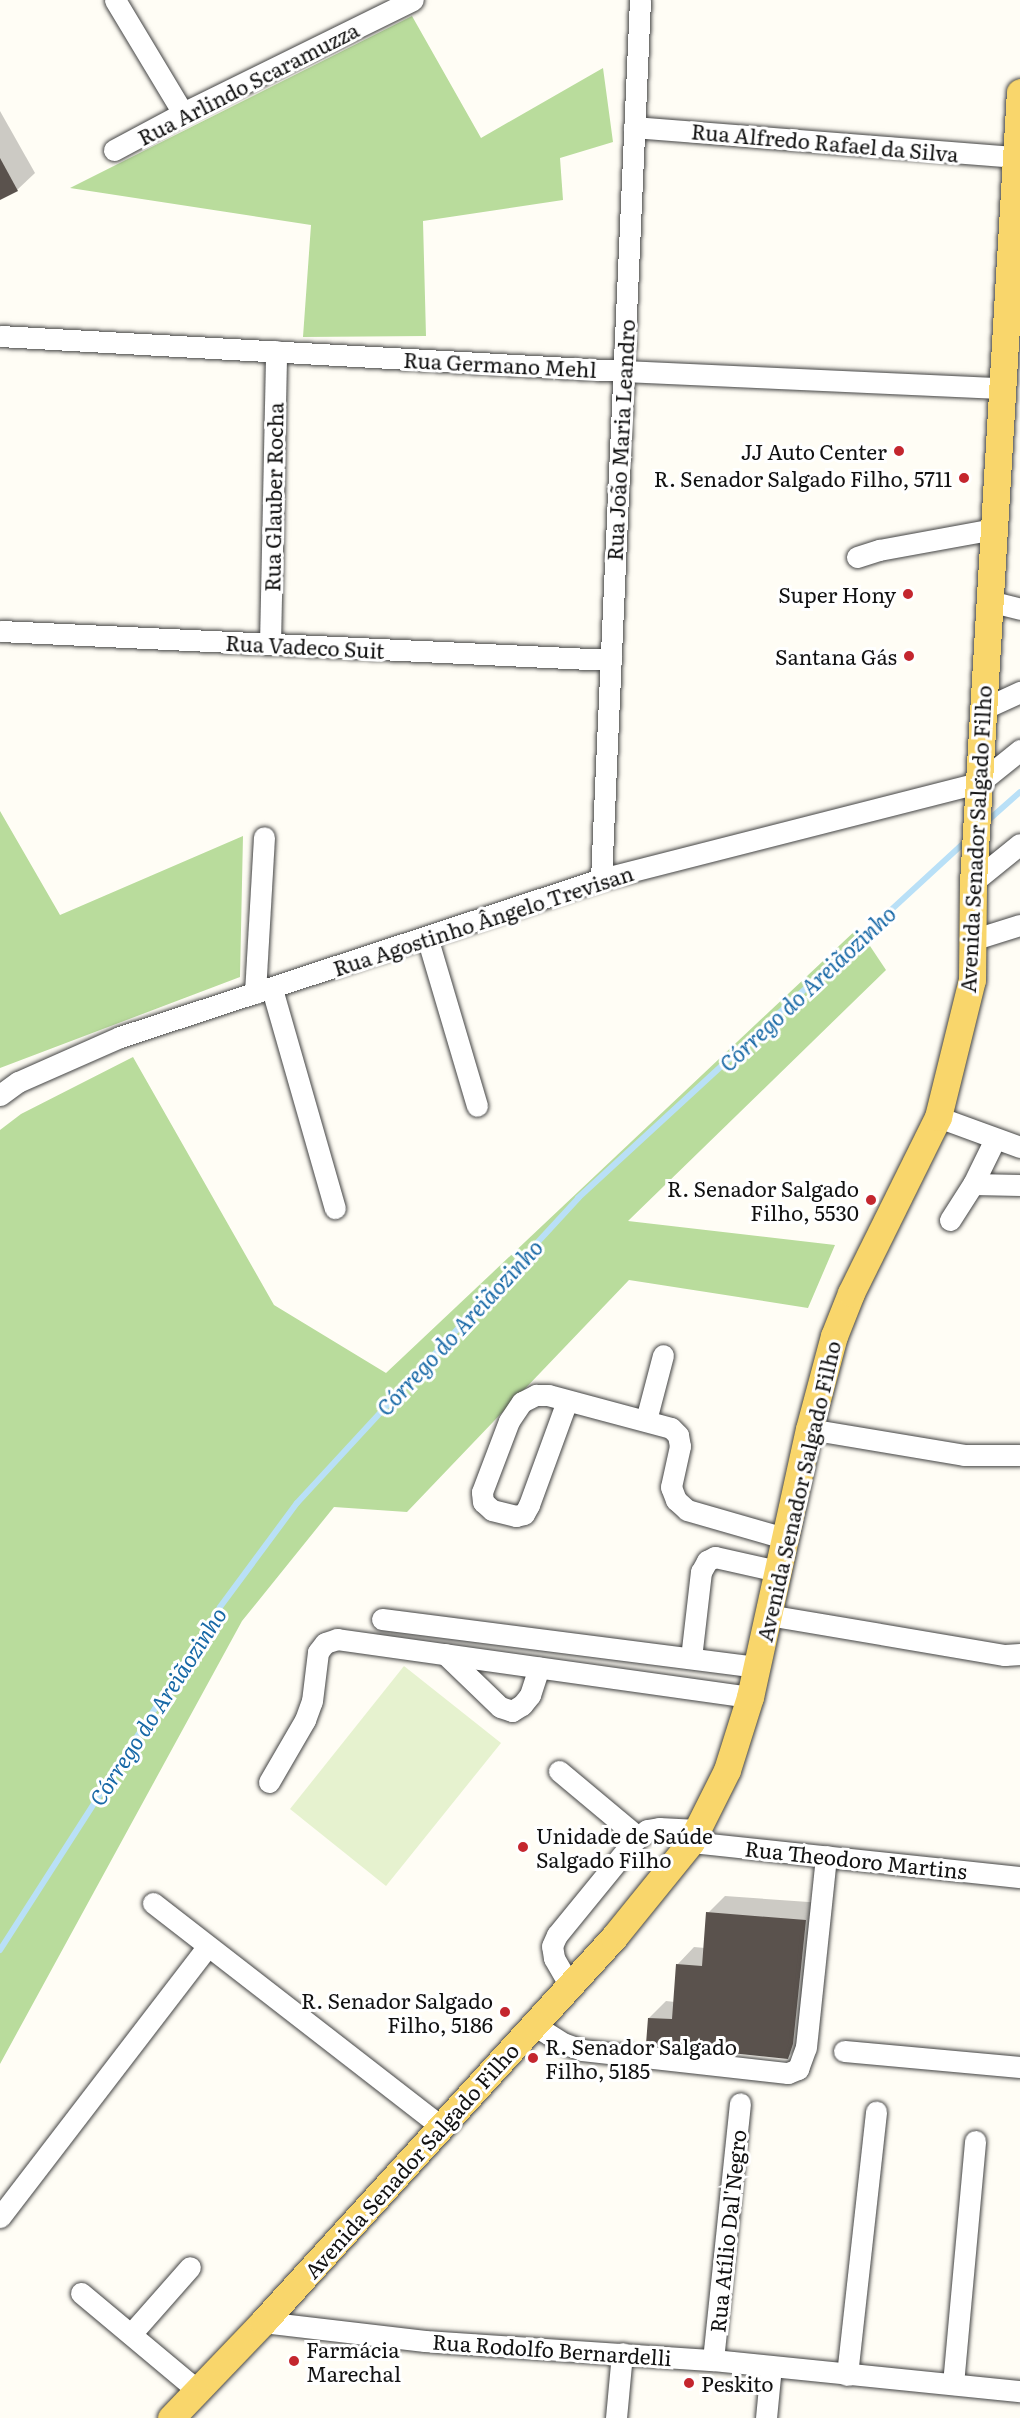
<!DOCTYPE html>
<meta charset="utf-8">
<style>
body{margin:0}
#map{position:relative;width:1020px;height:2418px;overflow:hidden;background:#fffdf5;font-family:Literata,serif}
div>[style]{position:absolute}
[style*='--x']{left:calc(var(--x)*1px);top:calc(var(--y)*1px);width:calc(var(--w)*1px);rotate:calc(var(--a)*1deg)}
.forest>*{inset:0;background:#b9dc9c}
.pitch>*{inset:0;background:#e6f2cf}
.shadow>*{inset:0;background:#0003}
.stream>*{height:6px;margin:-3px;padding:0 3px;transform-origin:3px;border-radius:3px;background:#b9e0f7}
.building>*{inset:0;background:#5a524d}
.roads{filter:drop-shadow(0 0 2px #444) drop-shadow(0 0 2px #444)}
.minor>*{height:21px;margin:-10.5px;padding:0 10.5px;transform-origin:10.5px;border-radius:10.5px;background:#fff}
.major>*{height:27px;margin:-13.5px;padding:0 13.5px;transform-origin:13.5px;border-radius:13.5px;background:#f9d66b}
.dots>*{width:16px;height:16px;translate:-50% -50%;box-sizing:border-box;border:3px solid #fff;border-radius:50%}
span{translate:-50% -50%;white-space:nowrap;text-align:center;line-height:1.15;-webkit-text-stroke:6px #fff;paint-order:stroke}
.street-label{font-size:21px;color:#111}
.poi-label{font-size:21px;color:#111}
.right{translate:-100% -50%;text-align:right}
.left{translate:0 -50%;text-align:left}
.water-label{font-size:22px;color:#1768a6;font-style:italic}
</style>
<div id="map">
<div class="forest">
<div style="clip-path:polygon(412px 16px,481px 138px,603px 68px,613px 142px,560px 158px,563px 200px,423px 221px,426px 336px,303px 337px,311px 225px,70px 188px)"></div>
<div style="clip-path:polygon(0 811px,60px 915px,243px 836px,240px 977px,0 1068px)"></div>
<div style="clip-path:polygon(858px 928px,886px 970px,628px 1221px,835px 1245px,808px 1308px,629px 1280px,407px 1512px,334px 1507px,242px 1621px,0 2064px,0 1130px,21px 1114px,133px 1057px,274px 1305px,386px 1373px)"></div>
</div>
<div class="pitch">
<div style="clip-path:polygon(404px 1666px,501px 1743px,386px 1886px,290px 1809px)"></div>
</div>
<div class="shadow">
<div style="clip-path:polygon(0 111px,35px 173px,17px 190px,0 199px)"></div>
<div style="clip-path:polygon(725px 1896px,823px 1903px,805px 2040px,787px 2058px,649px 2018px,666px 2001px,675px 2002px,677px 1965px,694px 1947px,705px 1948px,708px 1913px)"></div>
</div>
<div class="stream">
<div style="--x:984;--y:824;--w:48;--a:-41.6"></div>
<div style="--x:0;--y:1950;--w:407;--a:-57.3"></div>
<div style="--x:220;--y:1607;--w:129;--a:-53.5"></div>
<div style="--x:297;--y:1503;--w:415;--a:-47.3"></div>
<div style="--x:578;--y:1198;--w:527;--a:-42.62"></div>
</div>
<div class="building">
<div style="clip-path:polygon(0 158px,18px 191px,0 200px)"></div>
<div style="clip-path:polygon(706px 1912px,806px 1920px,793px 2044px,788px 2059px,646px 2044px,648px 2018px,672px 2019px,676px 1964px,702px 1966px)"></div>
</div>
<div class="roads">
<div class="minor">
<div style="--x:115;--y:0;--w:132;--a:59"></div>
<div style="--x:634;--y:127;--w:383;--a:4.5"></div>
<div style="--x:114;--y:150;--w:78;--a:-28.2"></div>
<div style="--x:183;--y:113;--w:256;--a:-26.2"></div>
<div style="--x:0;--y:336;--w:624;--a:3.22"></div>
<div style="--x:623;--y:371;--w:378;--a:2.6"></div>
<div style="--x:857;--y:557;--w:23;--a:-18"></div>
<div style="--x:879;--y:550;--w:116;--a:-10.4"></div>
<div style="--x:989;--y:601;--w:32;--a:14"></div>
<div style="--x:0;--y:631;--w:612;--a:2.72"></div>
<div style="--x:270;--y:644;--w:293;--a:-88.8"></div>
<div style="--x:983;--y:709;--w:41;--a:-24.7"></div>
<div style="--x:601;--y:879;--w:880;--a:-87.46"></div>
<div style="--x:973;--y:882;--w:60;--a:-39"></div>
<div style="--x:427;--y:937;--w:176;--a:73.5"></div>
<div style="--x:972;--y:940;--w:50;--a:-17.4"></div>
<div style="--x:272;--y:989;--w:228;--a:74"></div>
<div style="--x:255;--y:993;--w:156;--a:-86.7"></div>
<div style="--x:0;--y:1095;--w:22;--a:-36"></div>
<div style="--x:18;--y:1082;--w:111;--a:-23.8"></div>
<div style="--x:120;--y:1037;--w:506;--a:-18.18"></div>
<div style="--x:601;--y:879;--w:390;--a:-14.3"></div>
<div style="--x:979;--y:783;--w:53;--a:-38.8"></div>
<div style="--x:938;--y:1117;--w:87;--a:20.1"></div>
<div style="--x:973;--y:1184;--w:47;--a:1.2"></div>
<div style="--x:950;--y:1220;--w:43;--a:-57.4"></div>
<div style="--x:973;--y:1184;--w:50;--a:-63.9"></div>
<div style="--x:567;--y:1401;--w:111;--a:110.1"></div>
<div style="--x:529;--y:1505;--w:10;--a:119"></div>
<div style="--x:524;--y:1514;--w:8;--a:166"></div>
<div style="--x:516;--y:1516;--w:25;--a:-166"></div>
<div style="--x:492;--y:1510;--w:12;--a:-138"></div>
<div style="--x:483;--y:1502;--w:10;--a:-96"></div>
<div style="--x:482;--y:1492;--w:76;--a:-69.2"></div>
<div style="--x:509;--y:1421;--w:23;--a:-56"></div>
<div style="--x:522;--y:1402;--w:16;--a:-27"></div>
<div style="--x:536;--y:1395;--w:12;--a:0"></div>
<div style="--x:548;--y:1395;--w:127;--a:15"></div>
<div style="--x:671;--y:1428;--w:10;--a:45"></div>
<div style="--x:678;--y:1435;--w:11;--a:80"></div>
<div style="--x:680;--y:1446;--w:42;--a:102.4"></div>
<div style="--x:671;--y:1487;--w:14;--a:69"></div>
<div style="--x:676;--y:1500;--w:15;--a:42"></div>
<div style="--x:687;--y:1510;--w:101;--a:16.1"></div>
<div style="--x:646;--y:1420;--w:67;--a:-75.3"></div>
<div style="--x:809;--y:1429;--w:157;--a:9.5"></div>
<div style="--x:964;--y:1455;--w:56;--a:0"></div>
<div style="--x:768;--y:1615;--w:240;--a:9.6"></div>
<div style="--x:1005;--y:1655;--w:15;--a:-4"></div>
<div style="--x:382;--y:1619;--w:377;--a:7.3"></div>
<div style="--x:445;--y:1654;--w:76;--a:43.9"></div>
<div style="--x:500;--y:1707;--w:13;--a:18"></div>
<div style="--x:512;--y:1711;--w:12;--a:-31"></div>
<div style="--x:522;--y:1705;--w:13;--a:-51"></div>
<div style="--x:530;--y:1695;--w:29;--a:-72"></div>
<div style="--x:691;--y:1658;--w:87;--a:-83.4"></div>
<div style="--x:701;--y:1572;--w:13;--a:-61"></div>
<div style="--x:707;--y:1561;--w:9;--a:-27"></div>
<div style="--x:715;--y:1557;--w:64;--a:12.7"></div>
<div style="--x:559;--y:1771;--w:103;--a:39.9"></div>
<div style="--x:269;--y:1782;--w:72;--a:-59.9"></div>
<div style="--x:305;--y:1720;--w:20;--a:-70"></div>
<div style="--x:312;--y:1701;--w:49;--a:-83"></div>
<div style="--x:318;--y:1652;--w:11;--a:-52"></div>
<div style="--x:325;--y:1643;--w:13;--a:-18"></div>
<div style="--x:337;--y:1639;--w:417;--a:8"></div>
<div style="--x:691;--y:1842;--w:331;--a:6.1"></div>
<div style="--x:153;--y:1903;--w:366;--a:37.8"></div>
<div style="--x:570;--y:1986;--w:32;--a:-120"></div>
<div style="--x:554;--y:1958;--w:12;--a:-99"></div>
<div style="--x:552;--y:1946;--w:12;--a:-66"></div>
<div style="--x:557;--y:1935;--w:119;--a:-50.8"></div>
<div style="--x:632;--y:1843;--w:20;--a:-41"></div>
<div style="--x:647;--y:1830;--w:12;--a:-9"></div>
<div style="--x:659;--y:1828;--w:38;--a:3"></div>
<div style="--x:534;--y:2025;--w:36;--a:32"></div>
<div style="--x:565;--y:2044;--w:18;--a:19"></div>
<div style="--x:582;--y:2050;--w:207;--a:6.4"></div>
<div style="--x:788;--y:2073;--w:11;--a:-22"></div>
<div style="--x:798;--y:2069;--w:23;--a:-70"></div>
<div style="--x:806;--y:2047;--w:192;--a:-84"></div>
<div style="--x:844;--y:2051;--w:177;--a:5.2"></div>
<div style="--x:0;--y:2217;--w:340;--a:-52.5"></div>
<div style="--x:81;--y:2293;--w:153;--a:39.9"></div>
<div style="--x:263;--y:2322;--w:163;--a:6.7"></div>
<div style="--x:425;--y:2341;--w:289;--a:3.8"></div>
<div style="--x:713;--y:2360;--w:309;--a:5.8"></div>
<div style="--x:131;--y:2334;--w:89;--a:-48.6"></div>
<div style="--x:713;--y:2360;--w:258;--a:-84"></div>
<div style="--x:847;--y:2375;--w:265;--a:-83.7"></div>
<div style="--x:953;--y:2384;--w:244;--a:-84.8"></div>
<div style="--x:616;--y:2418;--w:65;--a:-84.7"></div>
<div style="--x:766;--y:2418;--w:52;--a:-84.5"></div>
</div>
<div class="major">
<div style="--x:171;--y:2418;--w:133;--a:-46.2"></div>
<div style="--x:263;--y:2322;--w:521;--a:-47.64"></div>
<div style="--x:614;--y:1937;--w:122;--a:-51"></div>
<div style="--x:691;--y:1842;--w:80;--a:-63.4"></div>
<div style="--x:727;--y:1770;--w:77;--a:-72.5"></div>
<div style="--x:750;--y:1697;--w:274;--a:-77.6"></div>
<div style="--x:809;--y:1429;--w:96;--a:-75"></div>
<div style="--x:834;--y:1336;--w:46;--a:-68.4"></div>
<div style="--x:851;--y:1293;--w:196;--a:-63.7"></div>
<div style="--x:938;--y:1117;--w:141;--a:-76.1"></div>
<div style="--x:972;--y:980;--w:98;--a:-89.4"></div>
<div style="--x:973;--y:882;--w:791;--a:-86.6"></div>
</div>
</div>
<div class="dots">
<div style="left:899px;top:451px;background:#c4262e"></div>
<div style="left:964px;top:478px;background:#c4262e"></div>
<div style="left:908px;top:594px;background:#c4262e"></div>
<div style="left:909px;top:656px;background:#c4262e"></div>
<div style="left:871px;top:1200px;background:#c4262e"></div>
<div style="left:523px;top:1847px;background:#c4262e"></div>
<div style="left:505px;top:2012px;background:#c4262e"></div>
<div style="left:533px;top:2058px;background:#c4262e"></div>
<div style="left:294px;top:2361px;background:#c4262e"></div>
<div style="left:689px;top:2383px;background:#c4262e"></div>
</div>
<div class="street-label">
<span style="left:248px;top:83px;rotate:-27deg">Rua Arlindo Scaramuzza</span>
<span style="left:825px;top:142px;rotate:5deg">Rua Alfredo Rafael da Silva</span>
<span style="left:500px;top:364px;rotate:3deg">Rua Germano Mehl</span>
<span style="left:620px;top:440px;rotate:-87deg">Rua João Maria Leandro</span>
<span style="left:273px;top:497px;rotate:-89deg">Rua Glauber Rocha</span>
<span style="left:305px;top:646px;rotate:3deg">Rua Vadeco Suit</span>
<span style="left:975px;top:839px;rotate:-87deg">Avenida Senador Salgado Filho</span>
<span style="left:483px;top:920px;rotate:-18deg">Rua Agostinho Ângelo Trevisan</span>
<span style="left:798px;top:1491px;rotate:-77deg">Avenida Senador Salgado Filho</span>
<span style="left:856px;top:1859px;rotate:6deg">Rua Theodoro Martins</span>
<span style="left:411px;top:2160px;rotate:-48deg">Avenida Senador Salgado Filho</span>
<span style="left:727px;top:2231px;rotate:-84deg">Rua Atílio Dal'Negro</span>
<span style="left:552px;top:2349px;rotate:4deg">Rua Rodolfo Bernardelli</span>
</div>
<div class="poi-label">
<span class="right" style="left:887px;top:451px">JJ Auto Center</span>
<span class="right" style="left:952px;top:478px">R. Senador Salgado Filho, 5711</span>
<span class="right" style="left:896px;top:594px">Super Hony</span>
<span class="right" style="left:897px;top:656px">Santana Gás</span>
<span class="right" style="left:859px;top:1200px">R. Senador Salgado<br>Filho, 5530</span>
<span class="left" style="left:536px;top:1847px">Unidade de Saúde<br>Salgado Filho</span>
<span class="right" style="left:493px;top:2012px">R. Senador Salgado<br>Filho, 5186</span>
<span class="left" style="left:545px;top:2058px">R. Senador Salgado<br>Filho, 5185</span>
<span class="left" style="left:306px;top:2361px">Farmácia<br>Marechal</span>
<span class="left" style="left:701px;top:2383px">Peskito</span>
</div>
<div class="water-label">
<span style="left:807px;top:988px;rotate:-43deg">Córrego do Areiãozinho</span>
<span style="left:459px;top:1327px;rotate:-47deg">Córrego do Areiãozinho</span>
<span style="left:157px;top:1706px;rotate:-57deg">Córrego do Areiãozinho</span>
</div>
</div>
